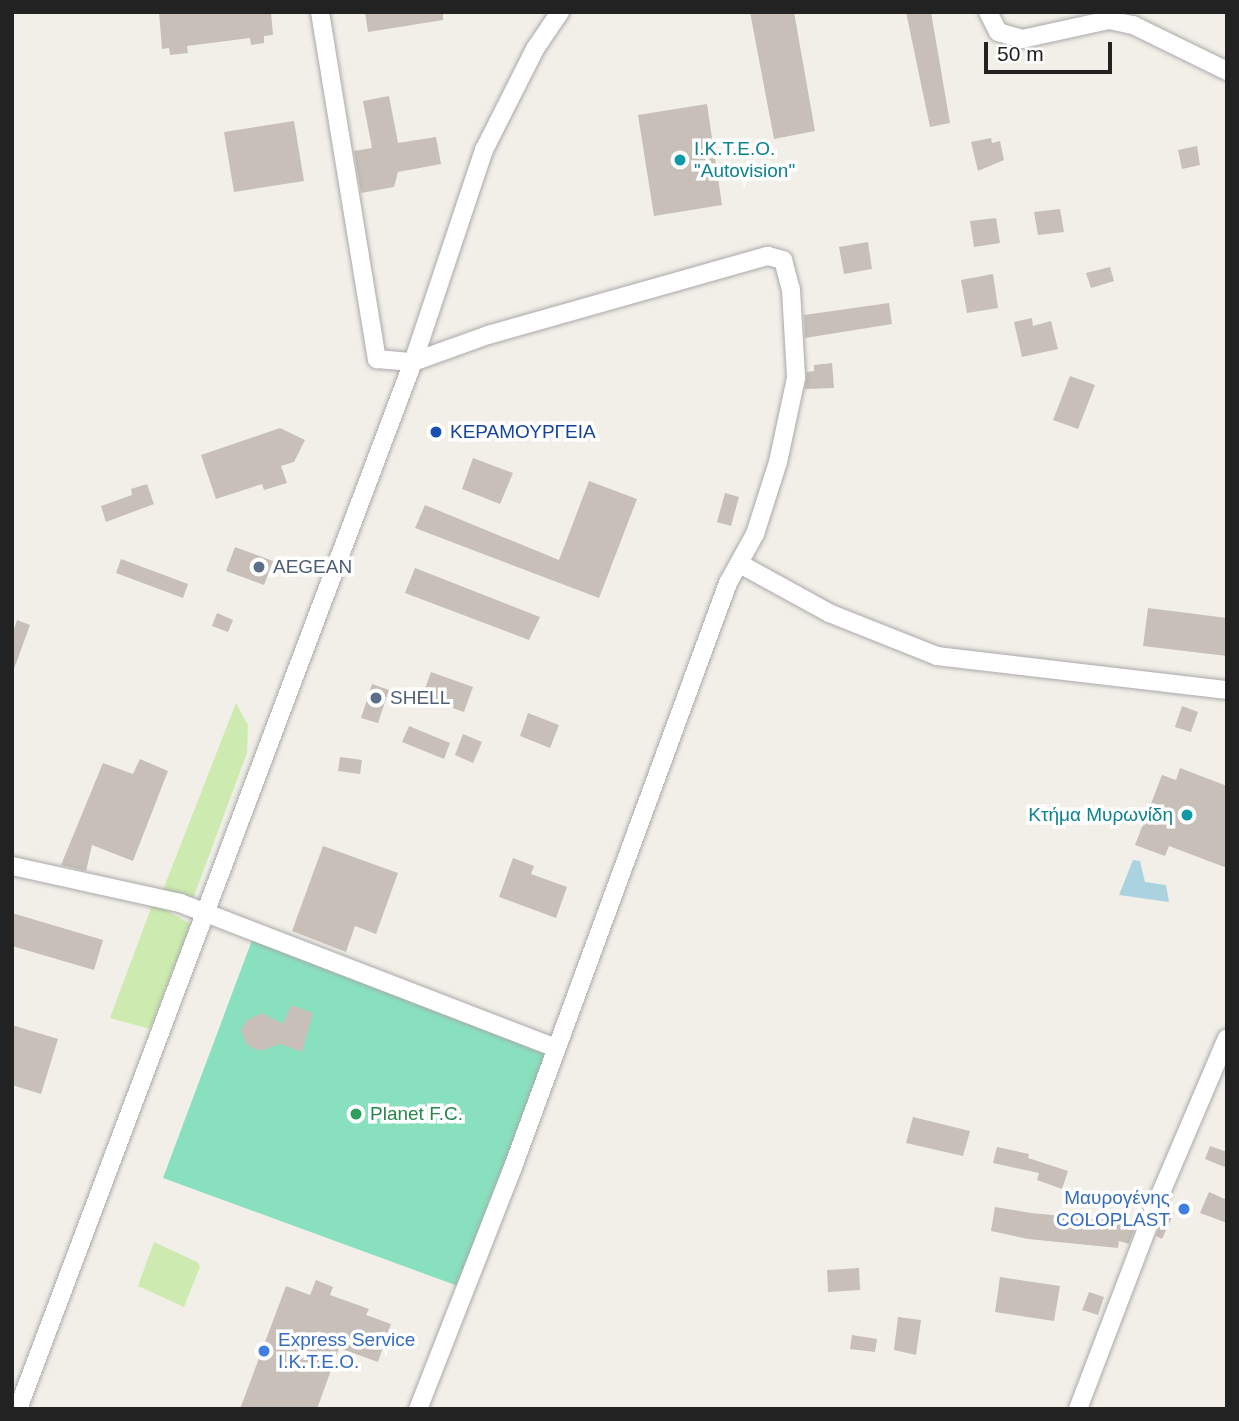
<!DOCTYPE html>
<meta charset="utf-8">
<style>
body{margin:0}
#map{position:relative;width:1239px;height:1421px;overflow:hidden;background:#f2efe9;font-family:Helvetica,sans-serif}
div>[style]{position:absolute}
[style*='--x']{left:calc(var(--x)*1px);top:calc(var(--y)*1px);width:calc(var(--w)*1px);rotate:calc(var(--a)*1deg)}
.grass>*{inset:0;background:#cdebb0}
.pitch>*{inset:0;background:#88e0be}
.water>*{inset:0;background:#aad3df}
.building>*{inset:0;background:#c7bfb8}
.roads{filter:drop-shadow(0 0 2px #a9a9a9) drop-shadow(0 0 2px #a9a9a9)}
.minor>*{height:18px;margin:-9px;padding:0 9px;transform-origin:9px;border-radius:9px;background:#fff}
.dots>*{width:19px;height:19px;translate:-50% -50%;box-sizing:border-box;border:4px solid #fff;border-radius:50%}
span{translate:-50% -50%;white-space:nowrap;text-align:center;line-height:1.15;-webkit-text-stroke:7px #fff;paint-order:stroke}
.culture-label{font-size:19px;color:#0d838f}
.left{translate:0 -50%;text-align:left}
.right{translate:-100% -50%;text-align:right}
.transit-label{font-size:19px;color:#164399}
.service-label{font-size:19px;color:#4e5e75}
.leisure-label{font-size:19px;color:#27864d}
.shop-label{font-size:19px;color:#366cbe}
.frame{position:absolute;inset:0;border:14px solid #222;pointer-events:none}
.scale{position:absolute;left:984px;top:42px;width:128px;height:32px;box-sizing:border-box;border:4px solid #222;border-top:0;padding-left:9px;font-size:21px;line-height:24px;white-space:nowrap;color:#222;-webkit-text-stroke:5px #fff;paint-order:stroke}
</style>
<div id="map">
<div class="grass">
<div style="clip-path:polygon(236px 703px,248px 725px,247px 753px,193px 899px,161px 895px)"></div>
<div style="clip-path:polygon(153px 903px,191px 924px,150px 1029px,110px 1018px)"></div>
<div style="clip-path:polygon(154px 1242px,197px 1262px,200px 1267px,184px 1307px,138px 1286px)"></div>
</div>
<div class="pitch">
<div style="clip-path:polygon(254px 935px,549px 1050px,458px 1286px,163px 1178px)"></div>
</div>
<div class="water">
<div style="clip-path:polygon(1133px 860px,1140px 861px,1145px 882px,1166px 885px,1169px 902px,1119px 895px)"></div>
</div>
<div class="building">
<div style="clip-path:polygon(159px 12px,271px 12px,273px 35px,264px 36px,264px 43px,251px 45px,250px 38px,187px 46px,188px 53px,170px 55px,169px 48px,162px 49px)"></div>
<div style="clip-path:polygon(365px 12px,443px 12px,443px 20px,368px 32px)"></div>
<div style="clip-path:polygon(750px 12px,794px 12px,815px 131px,774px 139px)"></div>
<div style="clip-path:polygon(906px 12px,931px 12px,950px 123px,930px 127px)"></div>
<div style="clip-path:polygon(389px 96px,398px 143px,436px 137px,441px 164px,398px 172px,394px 187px,361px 193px,354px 151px,372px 148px,363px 101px)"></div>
<div style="clip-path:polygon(707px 104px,722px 205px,654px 216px,638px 115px)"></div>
<div style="clip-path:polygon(294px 121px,304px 181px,234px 192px,224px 132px)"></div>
<div style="clip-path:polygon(991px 138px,992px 143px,1000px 141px,1004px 160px,978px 171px,971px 142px)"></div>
<div style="clip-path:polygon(1197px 146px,1200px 165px,1182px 169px,1178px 150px)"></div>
<div style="clip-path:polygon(1060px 209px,1064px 232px,1038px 235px,1034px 212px)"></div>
<div style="clip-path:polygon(996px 218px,1000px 243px,974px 247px,970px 221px)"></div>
<div style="clip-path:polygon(868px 242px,872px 269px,844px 274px,839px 247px)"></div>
<div style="clip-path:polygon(1110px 267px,1114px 281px,1091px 288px,1086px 273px)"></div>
<div style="clip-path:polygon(993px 274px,998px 308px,967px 313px,961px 280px)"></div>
<div style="clip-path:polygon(889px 303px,892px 324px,805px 338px,804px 315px)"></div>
<div style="clip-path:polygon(1032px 318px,1033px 326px,1051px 321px,1058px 349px,1022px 357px,1014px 322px)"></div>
<div style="clip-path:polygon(832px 363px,834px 388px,805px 389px,807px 372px,814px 371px,814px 365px)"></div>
<div style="clip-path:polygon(1070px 376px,1095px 385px,1078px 429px,1053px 420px)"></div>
<div style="clip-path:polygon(280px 428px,305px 440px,294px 462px,281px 466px,287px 483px,264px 490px,262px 484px,216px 499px,201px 455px)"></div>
<div style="clip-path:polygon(473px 458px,513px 473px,500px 504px,462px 489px)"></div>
<div style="clip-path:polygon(589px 481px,637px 499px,599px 598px,415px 528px,425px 505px,559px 560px)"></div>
<div style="clip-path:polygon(147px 484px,154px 504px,106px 522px,101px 506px,132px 495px,131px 489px)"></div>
<div style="clip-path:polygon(725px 493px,739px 497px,731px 526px,717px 522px)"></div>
<div style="clip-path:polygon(235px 547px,273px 561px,264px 585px,226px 571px)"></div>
<div style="clip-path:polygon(121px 559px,188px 584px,183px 598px,116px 573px)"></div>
<div style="clip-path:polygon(415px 568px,540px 617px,529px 640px,405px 593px)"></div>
<div style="clip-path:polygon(1148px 608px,1227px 618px,1227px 656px,1143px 646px)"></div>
<div style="clip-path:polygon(217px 613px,233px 620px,228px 632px,212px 626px)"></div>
<div style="clip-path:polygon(17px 620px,30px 625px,14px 669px,12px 636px)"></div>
<div style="clip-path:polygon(431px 672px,473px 687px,464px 712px,422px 697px)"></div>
<div style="clip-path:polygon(372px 684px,389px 690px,378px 723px,361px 718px)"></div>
<div style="clip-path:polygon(1182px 706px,1198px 712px,1191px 732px,1175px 727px)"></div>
<div style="clip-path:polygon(528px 713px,559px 725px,550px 748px,520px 736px)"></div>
<div style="clip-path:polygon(409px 726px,450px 743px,444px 759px,402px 742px)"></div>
<div style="clip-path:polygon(463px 734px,482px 742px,473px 763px,455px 755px)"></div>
<div style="clip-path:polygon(340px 757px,362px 760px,360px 774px,338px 771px)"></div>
<div style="clip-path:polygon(140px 759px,168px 771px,133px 861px,92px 845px,86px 871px,61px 865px,103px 763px,133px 774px)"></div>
<div style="clip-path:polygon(1180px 768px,1227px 786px,1227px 868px,1169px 846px,1165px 856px,1135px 845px,1162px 775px,1176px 780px)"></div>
<div style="clip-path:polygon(323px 846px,398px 873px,376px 934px,355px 926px,346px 952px,292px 931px)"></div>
<div style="clip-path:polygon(513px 858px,534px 866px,531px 874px,567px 887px,556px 918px,499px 897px)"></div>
<div style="clip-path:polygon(12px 913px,103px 940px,94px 970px,12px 946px)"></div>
<div style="clip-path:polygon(291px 1005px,313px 1013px,302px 1052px,280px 1044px,260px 1051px,247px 1045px,241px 1030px,247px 1020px,262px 1013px,283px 1024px)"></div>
<div style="clip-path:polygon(12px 1025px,58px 1039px,41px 1094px,12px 1085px)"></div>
<div style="clip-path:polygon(913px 1117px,970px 1131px,963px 1156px,906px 1143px)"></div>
<div style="clip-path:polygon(1210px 1146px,1227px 1152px,1227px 1168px,1205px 1159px)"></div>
<div style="clip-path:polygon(997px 1147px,1029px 1154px,1028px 1158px,1068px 1171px,1062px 1189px,1037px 1180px,1039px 1173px,993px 1163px)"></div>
<div style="clip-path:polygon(1209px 1192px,1227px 1200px,1227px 1223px,1200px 1213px)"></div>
<div style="clip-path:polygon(995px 1207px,1031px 1213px,1137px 1223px,1129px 1244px,1119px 1241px,1118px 1248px,1028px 1239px,991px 1231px)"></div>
<div style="clip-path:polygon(1166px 1210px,1174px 1213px,1162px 1239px,1156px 1236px)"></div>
<div style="clip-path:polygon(859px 1268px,860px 1290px,828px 1292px,827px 1270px)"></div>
<div style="clip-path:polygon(1000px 1277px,1060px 1286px,1054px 1321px,995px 1312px)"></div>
<div style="clip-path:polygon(316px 1280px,333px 1287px,330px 1295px,369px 1309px,366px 1315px,391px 1324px,378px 1362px,339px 1348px,317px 1409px,240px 1409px,286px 1286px,310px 1295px)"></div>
<div style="clip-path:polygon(1089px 1292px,1104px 1297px,1098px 1315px,1082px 1310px)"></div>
<div style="clip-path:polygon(898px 1317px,921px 1320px,916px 1355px,894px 1350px)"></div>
<div style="clip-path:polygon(852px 1335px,877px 1339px,875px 1352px,850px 1349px)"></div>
</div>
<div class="roads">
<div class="minor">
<div style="--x:320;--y:12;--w:352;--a:80.7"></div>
<div style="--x:377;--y:359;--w:36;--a:5"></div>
<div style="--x:413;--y:362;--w:80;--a:-19.8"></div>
<div style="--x:488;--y:335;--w:291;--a:-15.8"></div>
<div style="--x:768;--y:256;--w:16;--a:15"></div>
<div style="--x:783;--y:260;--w:31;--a:75"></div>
<div style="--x:791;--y:290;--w:88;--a:86.7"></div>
<div style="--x:796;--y:378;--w:86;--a:102.1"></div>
<div style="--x:778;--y:462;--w:76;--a:107.7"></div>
<div style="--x:755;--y:534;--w:56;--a:118.9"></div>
<div style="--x:728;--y:583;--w:622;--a:110.21"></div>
<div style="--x:513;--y:1167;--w:260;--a:111.4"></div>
<div style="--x:988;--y:12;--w:22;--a:63"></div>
<div style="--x:998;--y:32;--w:25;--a:16"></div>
<div style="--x:1022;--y:39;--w:89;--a:-12.3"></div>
<div style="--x:1109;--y:20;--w:25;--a:12"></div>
<div style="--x:1133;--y:25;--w:105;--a:26.1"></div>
<div style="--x:740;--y:564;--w:102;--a:28.8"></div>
<div style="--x:829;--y:613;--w:116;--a:21.7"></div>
<div style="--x:937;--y:656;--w:292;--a:6.7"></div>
<div style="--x:12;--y:866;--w:172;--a:12.4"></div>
<div style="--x:180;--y:903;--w:402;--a:21.1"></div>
<div style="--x:18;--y:1409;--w:1119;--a:-69.33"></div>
<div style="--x:413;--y:362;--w:224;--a:-71.5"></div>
<div style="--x:484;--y:150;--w:113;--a:-63.2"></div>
<div style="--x:535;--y:49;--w:45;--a:-56"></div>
<div style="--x:1078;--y:1409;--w:222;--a:-69.1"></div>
<div style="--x:1157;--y:1202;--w:178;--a:-66.9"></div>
</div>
</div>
<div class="dots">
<div style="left:680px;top:160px;background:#0f9aa8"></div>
<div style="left:436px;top:432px;background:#1a4fb4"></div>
<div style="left:259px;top:567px;background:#5c6f8a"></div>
<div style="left:376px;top:698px;background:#5c6f8a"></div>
<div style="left:1187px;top:815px;background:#0f9aa8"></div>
<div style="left:356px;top:1114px;background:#2e9e5b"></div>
<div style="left:1184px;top:1209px;background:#3f7fe0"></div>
<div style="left:264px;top:1351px;background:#3f7fe0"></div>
</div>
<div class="culture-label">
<span class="left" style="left:694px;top:160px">I.Κ.Τ.Ε.Ο.<br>"Autovision"</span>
<span class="right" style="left:1173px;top:815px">Κτήμα Μυρωνίδη</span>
</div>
<div class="transit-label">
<span class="left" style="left:450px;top:432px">ΚΕΡΑΜΟΥΡΓΕΙΑ</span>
</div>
<div class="service-label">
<span class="left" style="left:273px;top:567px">AEGEAN</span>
<span class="left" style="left:390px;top:698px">SHELL</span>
</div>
<div class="leisure-label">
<span class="left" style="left:370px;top:1114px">Planet F.C.</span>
</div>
<div class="shop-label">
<span class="right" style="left:1170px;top:1209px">Μαυρογένης<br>COLOPLAST</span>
<span class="left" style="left:278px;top:1351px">Express Service<br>Ι.Κ.Τ.Ε.Ο.</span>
</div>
<div class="frame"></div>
<div class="scale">50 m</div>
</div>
